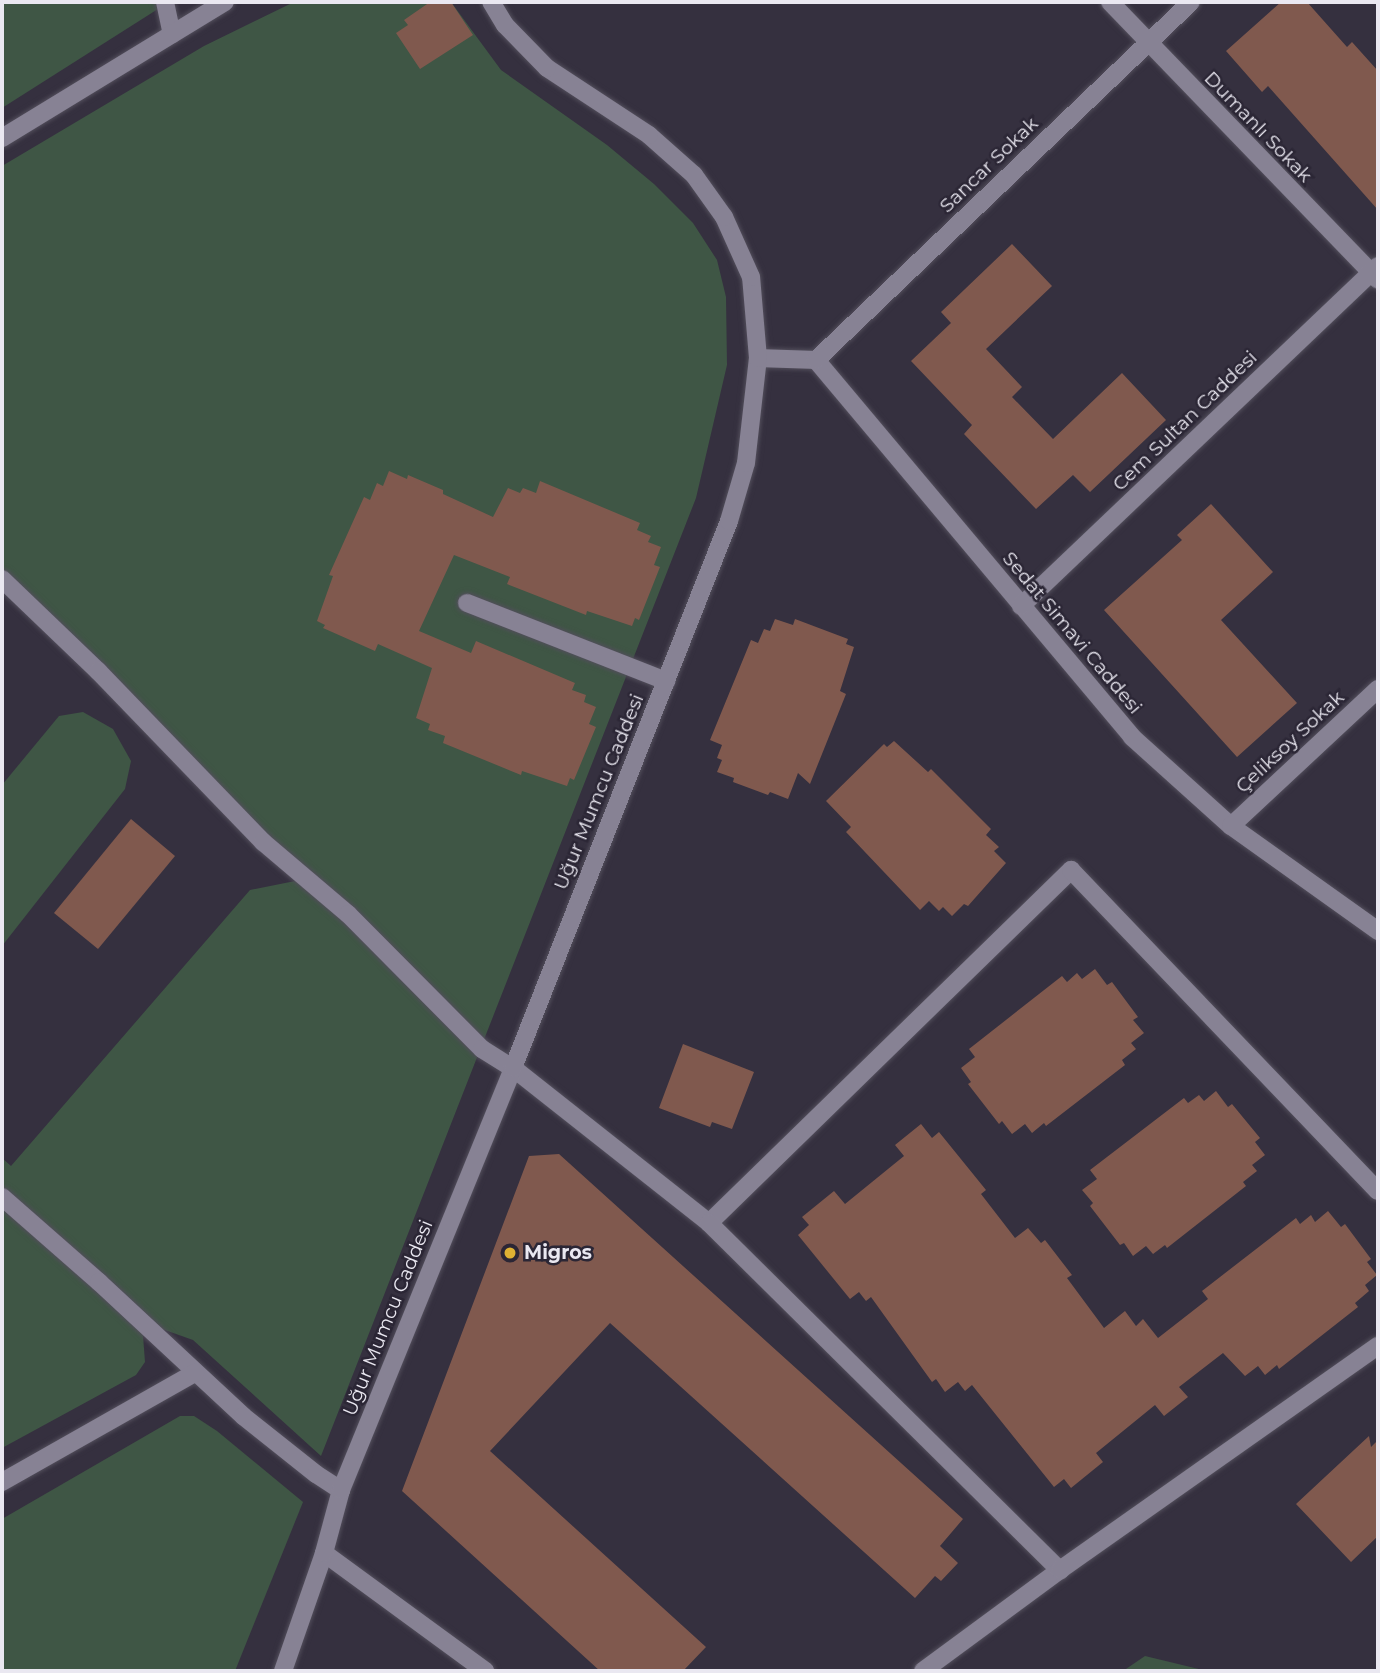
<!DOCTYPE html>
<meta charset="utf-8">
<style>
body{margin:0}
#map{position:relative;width:1380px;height:1673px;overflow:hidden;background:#35303f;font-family:Montserrat,sans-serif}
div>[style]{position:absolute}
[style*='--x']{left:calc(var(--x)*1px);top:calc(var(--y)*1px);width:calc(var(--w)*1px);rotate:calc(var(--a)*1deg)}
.green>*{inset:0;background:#3f5645}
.building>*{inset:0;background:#80594e}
.roads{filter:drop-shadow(0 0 2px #524e5b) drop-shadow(0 0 2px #524e5b)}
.minor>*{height:18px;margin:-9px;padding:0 9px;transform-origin:9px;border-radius:9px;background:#878294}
.dots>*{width:19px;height:19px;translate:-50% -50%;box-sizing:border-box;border:4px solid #2b2635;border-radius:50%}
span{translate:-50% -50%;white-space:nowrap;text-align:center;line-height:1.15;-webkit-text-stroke:5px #2b2635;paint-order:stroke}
.street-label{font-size:19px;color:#eae8f1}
.poi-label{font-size:19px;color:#eae8f1;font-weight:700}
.left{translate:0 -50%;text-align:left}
.frame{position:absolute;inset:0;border:4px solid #eae8f1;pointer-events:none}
</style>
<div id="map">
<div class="green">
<div style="clip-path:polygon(2px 2px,169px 2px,2px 108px)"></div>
<div style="clip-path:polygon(294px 2px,451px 2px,501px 70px,607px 145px,654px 184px,693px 223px,717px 260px,726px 297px,727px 365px,696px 498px,321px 1456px,193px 1340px,142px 1322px,145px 1362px,136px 1375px,2px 1448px,2px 1158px,11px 1166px,250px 890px,305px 879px,2px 579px,2px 166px,204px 46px)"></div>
<div style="clip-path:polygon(83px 712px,113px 729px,131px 761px,125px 789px,2px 946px,2px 785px,59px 716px)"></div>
<div style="clip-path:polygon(180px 1416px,194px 1416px,217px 1431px,303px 1502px,235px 1671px,2px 1671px,2px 1519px)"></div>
<div style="clip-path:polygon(1145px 1656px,1207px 1671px,1123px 1671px)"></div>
</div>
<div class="building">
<div style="clip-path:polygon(430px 2px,451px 2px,473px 35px,420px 69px,396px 33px,408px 25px,404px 20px)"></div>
<div style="clip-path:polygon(1281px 2px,1307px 2px,1347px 47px,1352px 42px,1378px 71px,1378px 210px,1268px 86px,1262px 92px,1226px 51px)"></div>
<div style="clip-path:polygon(1012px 244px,1052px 286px,986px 349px,1022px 387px,1012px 397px,1053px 439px,1122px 373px,1166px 420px,1090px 492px,1073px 475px,1036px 509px,964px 434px,972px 425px,911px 361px,951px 323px,941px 312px)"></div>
<div style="clip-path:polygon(389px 471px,407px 479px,408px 475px,443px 490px,443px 494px,493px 517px,508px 488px,520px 493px,523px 488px,536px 493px,540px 481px,640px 523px,637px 530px,651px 536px,648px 542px,661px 547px,654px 565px,660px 567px,639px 620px,635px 618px,632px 626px,587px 611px,586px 615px,507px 584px,510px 577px,454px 555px,419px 631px,471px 653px,476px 641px,575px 683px,572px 690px,586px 695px,584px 702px,596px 707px,589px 724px,596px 727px,574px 780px,570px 778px,567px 786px,522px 771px,521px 775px,443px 743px,445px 736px,428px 730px,430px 724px,416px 718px,432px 668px,378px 644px,375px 651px,323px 628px,325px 625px,317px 621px,333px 576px,329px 575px,364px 497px,370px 500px,377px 483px,383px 486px)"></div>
<div style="clip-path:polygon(1211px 504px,1273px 572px,1221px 620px,1297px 703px,1237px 757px,1104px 610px,1182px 540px,1177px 535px)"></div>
<div style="clip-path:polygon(775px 619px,793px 625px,795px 619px,848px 639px,846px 644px,854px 647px,840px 691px,846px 694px,810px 784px,798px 773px,788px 799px,770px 792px,768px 795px,733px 782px,734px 778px,717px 772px,722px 760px,717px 758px,722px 745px,710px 740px,751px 640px,758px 643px,764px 629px,770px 631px)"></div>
<div style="clip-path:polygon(894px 741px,928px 772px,931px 769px,991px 829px,986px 835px,999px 847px,994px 851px,1006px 863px,968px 906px,964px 904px,952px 916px,943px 907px,939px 911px,929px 901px,920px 910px,846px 832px,851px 827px,826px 801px,884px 744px,887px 747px)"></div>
<div style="clip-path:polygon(131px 819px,175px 856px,98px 949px,54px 913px)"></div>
<div style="clip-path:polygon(1095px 969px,1107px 985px,1112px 982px,1138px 1017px,1133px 1020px,1144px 1033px,1131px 1043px,1136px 1049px,1122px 1060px,1125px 1065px,1046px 1126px,1044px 1123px,1032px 1133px,1025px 1124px,1012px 1134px,1002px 1121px,999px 1124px,968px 1084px,971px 1082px,961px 1068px,975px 1057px,969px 1049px,1062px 976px,1067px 982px,1077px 973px,1082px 979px)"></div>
<div style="clip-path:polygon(683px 1044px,754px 1072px,732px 1129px,712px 1122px,710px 1127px,659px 1108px)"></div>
<div style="clip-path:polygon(1216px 1091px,1228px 1107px,1232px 1104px,1260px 1138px,1255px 1142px,1265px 1155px,1252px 1165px,1257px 1171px,1243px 1182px,1246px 1186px,1167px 1248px,1165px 1245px,1153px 1254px,1146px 1246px,1133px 1256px,1124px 1243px,1120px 1245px,1090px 1206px,1093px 1203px,1082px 1190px,1097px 1179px,1090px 1170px,1184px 1098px,1188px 1103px,1199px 1095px,1204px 1101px)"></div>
<div style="clip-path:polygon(921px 1124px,932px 1138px,939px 1132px,986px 1190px,981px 1194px,1015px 1238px,1028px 1228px,1041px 1243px,1045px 1240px,1072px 1275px,1067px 1278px,1104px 1328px,1125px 1311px,1136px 1326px,1143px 1319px,1158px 1338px,1208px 1299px,1202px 1291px,1296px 1218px,1300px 1224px,1311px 1215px,1315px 1222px,1328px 1211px,1341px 1227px,1345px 1224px,1371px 1259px,1367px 1262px,1377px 1275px,1365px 1285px,1369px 1291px,1355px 1303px,1358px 1307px,1279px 1369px,1277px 1365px,1265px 1375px,1258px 1366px,1245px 1376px,1223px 1353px,1179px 1387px,1188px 1397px,1164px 1416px,1155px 1405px,1096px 1453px,1103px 1462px,1071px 1488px,1064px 1479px,1054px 1487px,972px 1385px,965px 1391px,958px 1382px,945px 1392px,936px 1379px,932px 1382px,871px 1297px,866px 1301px,859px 1292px,850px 1299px,798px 1235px,809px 1225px,802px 1217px,834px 1191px,845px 1204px,904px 1156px,895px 1145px)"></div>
<div style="clip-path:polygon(559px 1154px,963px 1519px,940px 1546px,958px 1563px,941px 1581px,935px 1576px,915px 1598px,610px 1323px,490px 1451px,706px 1647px,683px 1671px,600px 1671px,402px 1491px,529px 1156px)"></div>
<div style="clip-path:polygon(1369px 1436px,1371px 1447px,1378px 1440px,1378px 1536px,1351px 1562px,1296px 1504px)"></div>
</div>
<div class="roads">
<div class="minor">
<div style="--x:165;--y:2;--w:33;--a:78"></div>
<div style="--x:1110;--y:2;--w:386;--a:46"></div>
<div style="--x:2;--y:138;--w:261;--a:-31.4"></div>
<div style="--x:758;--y:358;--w:58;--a:2"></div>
<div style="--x:816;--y:360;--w:492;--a:50"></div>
<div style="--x:1132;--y:737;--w:133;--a:42"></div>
<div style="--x:1231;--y:826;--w:181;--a:35.5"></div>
<div style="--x:816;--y:360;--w:518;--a:-43.67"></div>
<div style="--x:2;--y:579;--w:133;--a:43.8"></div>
<div style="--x:98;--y:671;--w:238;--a:46"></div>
<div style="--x:263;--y:842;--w:111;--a:40.3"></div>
<div style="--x:348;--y:914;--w:190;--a:45.2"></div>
<div style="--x:482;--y:1049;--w:36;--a:32"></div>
<div style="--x:513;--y:1068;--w:250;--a:38.3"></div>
<div style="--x:709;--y:1223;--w:506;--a:-44.28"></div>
<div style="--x:1071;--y:870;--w:444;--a:46.3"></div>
<div style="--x:467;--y:603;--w:214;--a:21.4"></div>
<div style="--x:1021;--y:606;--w:493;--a:-43.6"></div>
<div style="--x:1231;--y:826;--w:201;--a:-43"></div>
<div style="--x:2;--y:1197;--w:129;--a:41.2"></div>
<div style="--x:99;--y:1282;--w:197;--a:42.9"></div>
<div style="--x:243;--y:1416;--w:93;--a:38.5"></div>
<div style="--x:316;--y:1474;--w:30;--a:33"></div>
<div style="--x:709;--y:1223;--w:494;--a:44.7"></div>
<div style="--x:2;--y:1482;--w:222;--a:-29.5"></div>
<div style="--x:324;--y:1553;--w:200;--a:36.2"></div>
<div style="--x:283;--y:1671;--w:125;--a:-70.8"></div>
<div style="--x:324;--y:1553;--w:65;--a:-74.9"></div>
<div style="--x:341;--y:1490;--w:456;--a:-67.8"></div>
<div style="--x:513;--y:1068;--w:588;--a:-68.45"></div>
<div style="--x:729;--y:521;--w:60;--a:-73.7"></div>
<div style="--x:746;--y:463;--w:106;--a:-83.5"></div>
<div style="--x:758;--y:358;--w:81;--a:-94.9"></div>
<div style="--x:751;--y:277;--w:66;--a:-114.2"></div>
<div style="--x:724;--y:217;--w:52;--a:-125.5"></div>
<div style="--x:694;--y:175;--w:60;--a:-138.4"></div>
<div style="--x:649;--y:135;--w:122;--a:-146.7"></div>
<div style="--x:547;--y:68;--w:60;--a:-134.3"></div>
<div style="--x:505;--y:25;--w:27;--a:-121"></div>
<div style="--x:923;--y:1671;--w:170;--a:-36.4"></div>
<div style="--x:1060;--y:1570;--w:389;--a:-35.2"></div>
</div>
</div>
<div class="dots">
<div style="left:510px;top:1253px;background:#deb133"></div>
</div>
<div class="street-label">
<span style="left:1258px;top:127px;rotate:46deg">Dumanlı Sokak</span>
<span style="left:989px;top:165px;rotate:-44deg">Sancar Sokak</span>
<span style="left:1185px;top:421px;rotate:-44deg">Cem Sultan Caddesi</span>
<span style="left:1072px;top:633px;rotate:50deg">Sedat Simavi Caddesi</span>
<span style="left:1290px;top:742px;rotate:-43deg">Çeliksoy Sokak</span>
<span style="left:599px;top:792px;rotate:-68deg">Uğur Mumcu Caddesi</span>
<span style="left:388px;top:1318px;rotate:-68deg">Uğur Mumcu Caddesi</span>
</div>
<div class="poi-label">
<span class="left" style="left:524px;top:1253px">Migros</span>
</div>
<div class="frame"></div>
</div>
